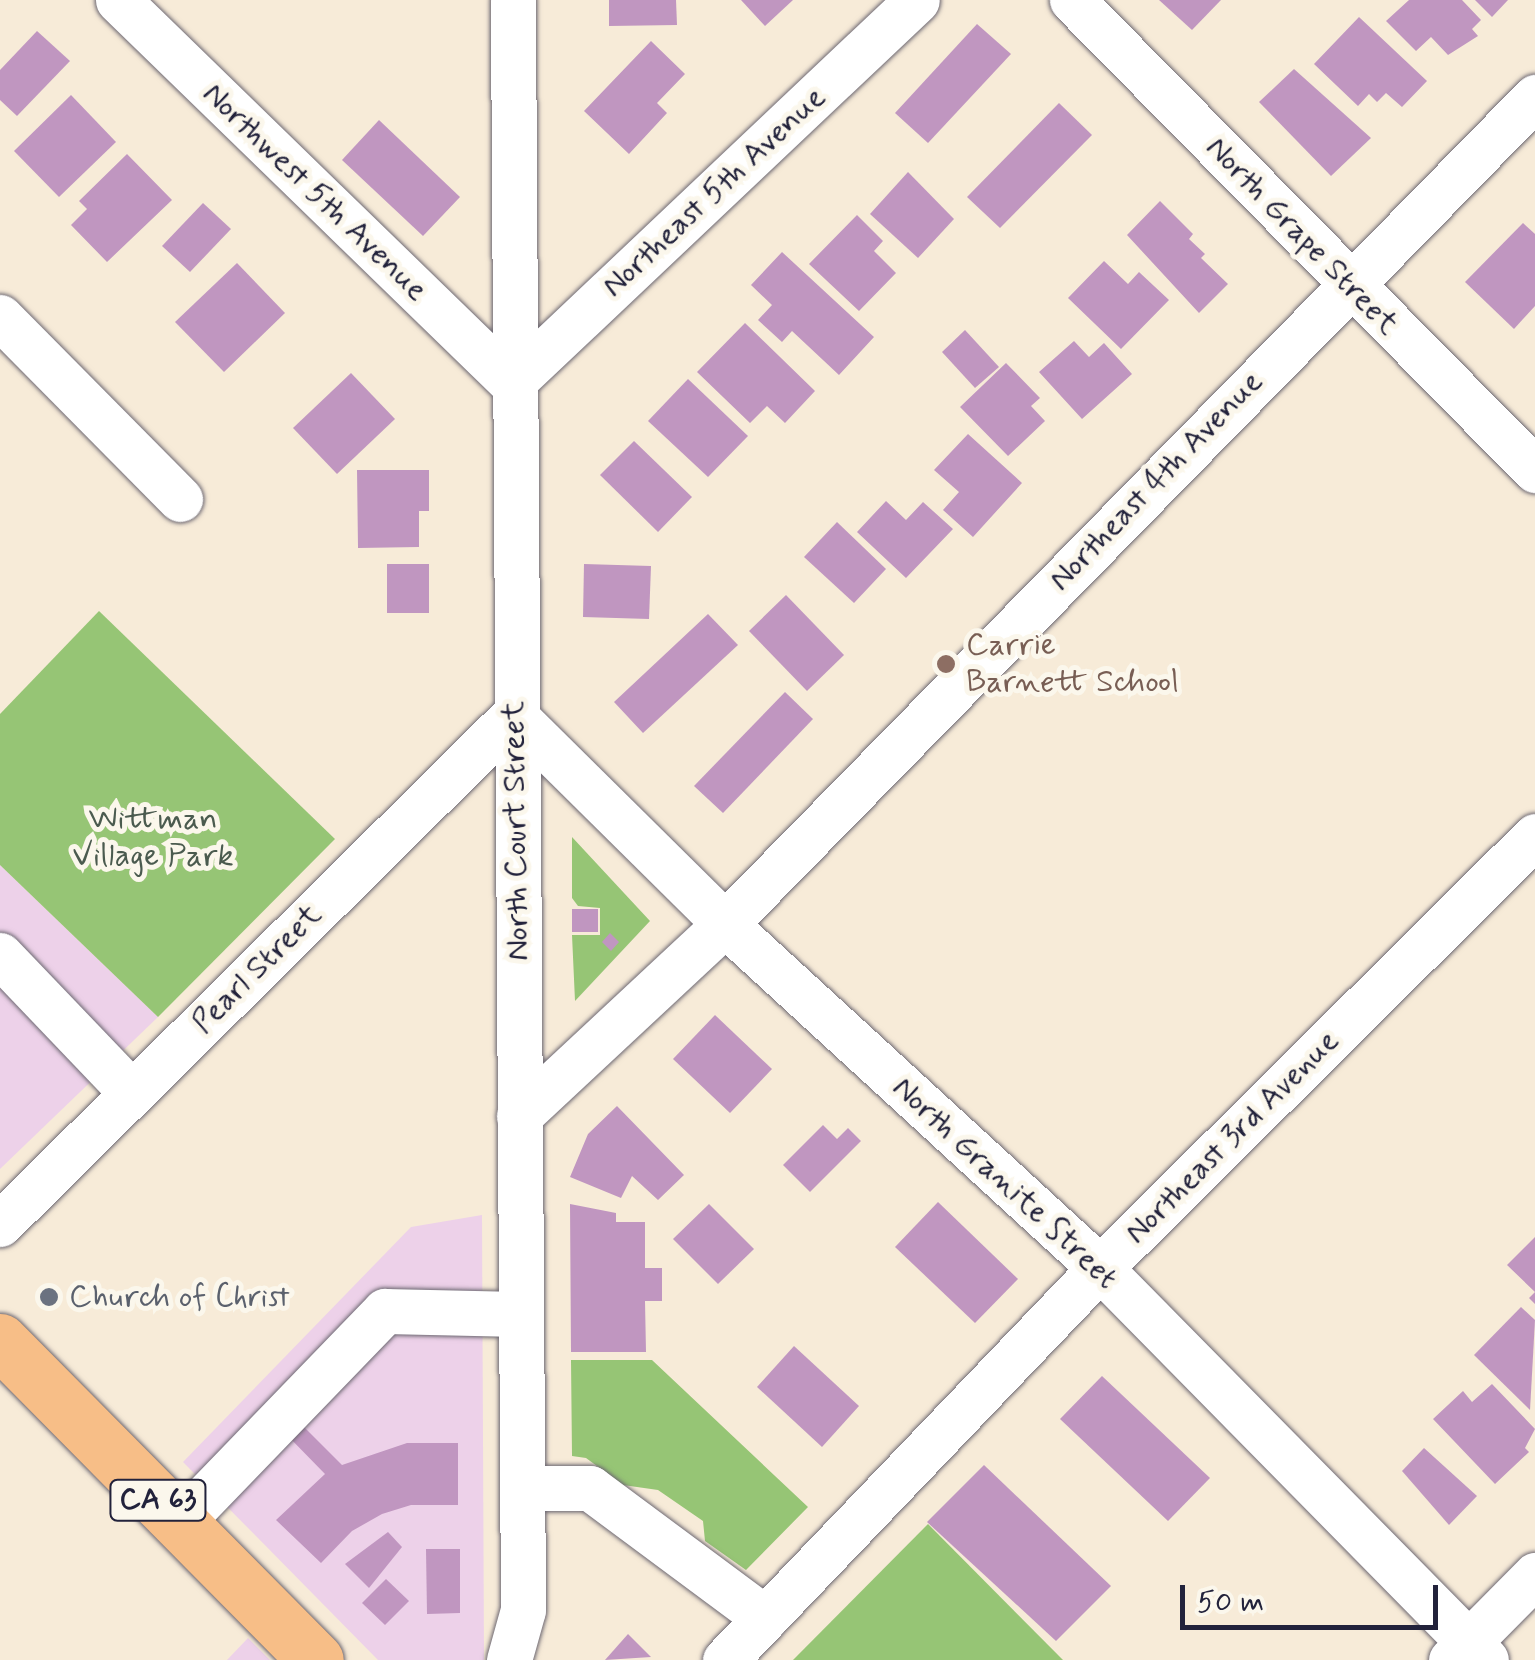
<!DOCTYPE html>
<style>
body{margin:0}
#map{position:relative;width:1535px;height:1660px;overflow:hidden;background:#f7ebd8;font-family:Mynerve,sans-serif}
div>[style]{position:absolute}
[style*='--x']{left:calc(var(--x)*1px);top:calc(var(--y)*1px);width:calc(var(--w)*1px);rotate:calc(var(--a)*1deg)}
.built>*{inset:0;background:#edd1e9}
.green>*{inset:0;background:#96c575}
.building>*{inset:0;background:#c096c0}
.roads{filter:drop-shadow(0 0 2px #6d6872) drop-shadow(0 0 2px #6d6872)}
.minor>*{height:45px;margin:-22.5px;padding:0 22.5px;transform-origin:22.5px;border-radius:22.5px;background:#fff}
.major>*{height:55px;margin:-27.5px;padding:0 27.5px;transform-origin:27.5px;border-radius:27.5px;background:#f7be87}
.dots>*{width:28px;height:28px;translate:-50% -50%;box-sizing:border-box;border:5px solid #fbf7ec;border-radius:50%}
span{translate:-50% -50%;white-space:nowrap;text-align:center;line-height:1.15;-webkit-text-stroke:10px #fbf7ec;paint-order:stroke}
.shield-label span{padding:2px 8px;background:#fbf7ec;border:2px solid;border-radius:8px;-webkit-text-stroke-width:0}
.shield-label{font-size:30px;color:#22223b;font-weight:700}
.street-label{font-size:32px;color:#22223b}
.education-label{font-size:32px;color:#785e54}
.left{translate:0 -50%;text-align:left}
.park-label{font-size:32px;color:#4b5b4f}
.worship-label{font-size:32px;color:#5b616d}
.scale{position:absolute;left:1180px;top:1585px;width:258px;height:45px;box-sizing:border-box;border:5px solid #22223b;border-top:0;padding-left:12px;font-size:30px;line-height:35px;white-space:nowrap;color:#22223b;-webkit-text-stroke:8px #fbf7ec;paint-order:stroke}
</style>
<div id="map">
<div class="built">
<div style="clip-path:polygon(0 865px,158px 1017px,0 1169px)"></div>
<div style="clip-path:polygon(482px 1215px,484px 1660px,378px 1660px,183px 1462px,411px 1227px)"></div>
<div style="clip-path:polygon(248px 1638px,270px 1660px,227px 1660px)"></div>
</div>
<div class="green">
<div style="clip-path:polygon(99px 611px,335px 839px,158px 1017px,0 865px,0 714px)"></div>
<div style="clip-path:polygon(572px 837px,650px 921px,575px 1001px,572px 935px,600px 935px,600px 908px,578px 906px,572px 898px)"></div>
<div style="clip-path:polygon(571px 1360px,652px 1360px,808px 1507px,746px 1570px,705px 1541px,703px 1521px,658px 1490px,623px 1485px,586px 1458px,572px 1456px)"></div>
<div style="clip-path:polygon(928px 1524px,1063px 1660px,793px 1660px)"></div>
</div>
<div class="building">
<div style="clip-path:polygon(609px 0,676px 0,677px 25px,609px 26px)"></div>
<div style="clip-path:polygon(741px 0,793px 0,765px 26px)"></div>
<div style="clip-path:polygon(1159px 0,1221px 0,1192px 30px)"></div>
<div style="clip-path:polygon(1409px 0,1462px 0,1481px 20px,1472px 29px,1478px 36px,1448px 55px,1431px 37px,1416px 51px,1386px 21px)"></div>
<div style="clip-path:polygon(1475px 0,1508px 0,1492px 17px)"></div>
<div style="clip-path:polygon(1359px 17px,1427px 81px,1402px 107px,1386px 93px,1377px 102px,1369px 94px,1358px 106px,1314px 64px)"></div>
<div style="clip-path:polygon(977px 24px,1011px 54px,928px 143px,895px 113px)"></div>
<div style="clip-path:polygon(37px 31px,70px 61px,17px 116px,0 100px,0 70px)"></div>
<div style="clip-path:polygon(651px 41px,685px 74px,657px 103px,667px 113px,629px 154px,584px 111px)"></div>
<div style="clip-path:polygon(1294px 69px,1371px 138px,1331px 176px,1259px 102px)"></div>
<div style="clip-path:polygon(71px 95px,116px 142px,59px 197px,14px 151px)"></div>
<div style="clip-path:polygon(1059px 103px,1092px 135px,1000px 228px,967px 197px)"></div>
<div style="clip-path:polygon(379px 120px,460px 197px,423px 236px,342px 160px)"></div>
<div style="clip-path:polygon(127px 154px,172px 200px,107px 262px,71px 225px,87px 209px,79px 201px)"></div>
<div style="clip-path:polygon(908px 172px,954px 219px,918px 258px,870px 214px)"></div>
<div style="clip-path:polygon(1160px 201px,1193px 234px,1189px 239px,1205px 254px,1201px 258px,1228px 284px,1199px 313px,1127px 235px)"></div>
<div style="clip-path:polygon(203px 203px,231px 229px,190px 272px,162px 246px)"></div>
<div style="clip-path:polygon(857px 215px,883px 241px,874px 251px,896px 273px,859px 311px,809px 264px)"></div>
<div style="clip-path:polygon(1523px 223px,1535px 234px,1535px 306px,1514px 329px,1465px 282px)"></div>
<div style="clip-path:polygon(782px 252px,874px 337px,839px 375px,792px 331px,782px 342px,758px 320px,772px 305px,751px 285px)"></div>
<div style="clip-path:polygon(1104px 261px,1128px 284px,1139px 272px,1169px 300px,1121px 349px,1068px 298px)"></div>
<div style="clip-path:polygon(237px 263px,285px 313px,224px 372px,175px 322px)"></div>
<div style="clip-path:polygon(745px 323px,815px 391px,785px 423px,767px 406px,750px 423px,697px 372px)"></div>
<div style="clip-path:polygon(965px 330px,999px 367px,975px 388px,942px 352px)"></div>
<div style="clip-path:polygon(1074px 341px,1089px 357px,1104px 343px,1132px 374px,1082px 419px,1039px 372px)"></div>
<div style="clip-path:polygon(1006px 363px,1040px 398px,1031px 406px,1045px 421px,1008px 456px,960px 407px)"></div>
<div style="clip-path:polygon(351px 373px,395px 419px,337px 474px,293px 428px)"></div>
<div style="clip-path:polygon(688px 379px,748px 436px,708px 477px,648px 421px)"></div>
<div style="clip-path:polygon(968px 434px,1022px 483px,973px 537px,943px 510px,959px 492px,934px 470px)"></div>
<div style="clip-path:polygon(634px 441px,692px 497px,658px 532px,600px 475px)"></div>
<div style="clip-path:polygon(357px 470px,429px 470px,429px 511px,419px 511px,419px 547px,358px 548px)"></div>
<div style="clip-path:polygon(886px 501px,906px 520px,923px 502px,953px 529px,906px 578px,857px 532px)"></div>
<div style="clip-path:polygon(837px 522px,886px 569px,854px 603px,804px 557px)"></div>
<div style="clip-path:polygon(387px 564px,429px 564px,429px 613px,387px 613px)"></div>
<div style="clip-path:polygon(584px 564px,651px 566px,649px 619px,583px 617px)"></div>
<div style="clip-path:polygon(786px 595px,844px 655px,807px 691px,749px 631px)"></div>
<div style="clip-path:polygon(708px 614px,738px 645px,643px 733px,614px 702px)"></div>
<div style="clip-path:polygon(785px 692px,813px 719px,723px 813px,694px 786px)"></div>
<div style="clip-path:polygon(572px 909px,598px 909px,598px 932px,572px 932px)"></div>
<div style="clip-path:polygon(610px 933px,619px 942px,611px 951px,602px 942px)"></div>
<div style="clip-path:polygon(715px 1015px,772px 1069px,730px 1113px,673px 1059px)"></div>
<div style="clip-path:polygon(617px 1106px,684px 1175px,658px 1200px,632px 1176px,621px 1198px,570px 1177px,588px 1134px)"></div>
<div style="clip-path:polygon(823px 1125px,837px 1139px,848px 1128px,861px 1141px,810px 1192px,783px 1165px)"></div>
<div style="clip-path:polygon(938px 1202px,1018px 1279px,975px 1323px,895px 1247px)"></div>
<div style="clip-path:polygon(570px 1204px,616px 1213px,616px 1222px,645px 1222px,645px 1268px,662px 1268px,662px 1301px,645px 1301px,646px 1352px,571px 1352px)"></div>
<div style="clip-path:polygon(709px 1204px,754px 1249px,718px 1284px,673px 1239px)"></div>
<div style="clip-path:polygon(1535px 1237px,1535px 1304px,1529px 1298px,1535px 1292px,1507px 1265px)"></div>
<div style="clip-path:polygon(1521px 1307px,1535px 1320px,1530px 1410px,1474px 1355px)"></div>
<div style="clip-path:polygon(794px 1346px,859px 1406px,822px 1447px,757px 1387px)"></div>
<div style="clip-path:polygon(1102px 1376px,1210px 1478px,1168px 1521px,1060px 1419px)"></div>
<div style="clip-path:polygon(1492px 1384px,1535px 1429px,1525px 1448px,1529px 1452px,1495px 1484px,1433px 1419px,1463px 1391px,1472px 1402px)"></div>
<div style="clip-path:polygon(296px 1419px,342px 1465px,407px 1443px,458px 1443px,458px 1505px,411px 1505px,382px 1514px,352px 1531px,321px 1563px,276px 1520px,325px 1474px,283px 1431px)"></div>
<div style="clip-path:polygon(1424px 1448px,1477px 1496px,1449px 1525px,1402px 1471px)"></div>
<div style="clip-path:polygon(984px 1465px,1111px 1586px,1056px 1641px,927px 1522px)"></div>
<div style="clip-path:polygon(388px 1532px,402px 1547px,369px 1588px,345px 1564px)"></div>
<div style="clip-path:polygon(426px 1549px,460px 1549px,460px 1613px,427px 1614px)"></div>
<div style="clip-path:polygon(386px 1579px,409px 1601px,385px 1625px,362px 1603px)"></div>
<div style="clip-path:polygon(628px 1634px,651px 1657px,605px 1660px)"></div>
</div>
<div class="roads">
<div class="minor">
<div style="--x:118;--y:0;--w:549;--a:44.19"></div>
<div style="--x:512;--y:383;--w:557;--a:-43.4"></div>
<div style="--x:1072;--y:0;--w:660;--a:45.43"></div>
<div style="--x:0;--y:317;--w:256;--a:45.3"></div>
<div style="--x:0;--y:955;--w:190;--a:46.3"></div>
<div style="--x:519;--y:1116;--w:282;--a:-43"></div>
<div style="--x:725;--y:924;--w:1158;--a:-45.59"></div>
<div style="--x:0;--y:1224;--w:723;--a:-44.72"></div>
<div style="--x:514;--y:715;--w:297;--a:44.7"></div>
<div style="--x:725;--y:924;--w:509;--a:42.53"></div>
<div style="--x:1100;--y:1268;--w:550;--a:45.44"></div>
<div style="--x:522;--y:1488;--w:68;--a:0"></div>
<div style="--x:590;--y:1488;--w:218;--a:36.6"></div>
<div style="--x:180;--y:1523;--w:295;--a:-46"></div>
<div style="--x:385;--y:1311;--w:134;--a:1.3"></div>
<div style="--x:509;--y:1660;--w:52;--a:-74.4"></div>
<div style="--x:523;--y:1610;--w:1610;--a:-90.36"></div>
<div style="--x:725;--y:1660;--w:542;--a:-46.27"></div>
<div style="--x:1100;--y:1268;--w:613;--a:-44.8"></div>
<div style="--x:1451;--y:1660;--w:120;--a:-45.3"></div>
</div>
<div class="major">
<div style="--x:0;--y:1341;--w:449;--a:45.3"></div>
</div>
</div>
<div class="dots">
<div style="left:946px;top:664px;background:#8d6e63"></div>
<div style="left:49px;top:1297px;background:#6b7280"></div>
</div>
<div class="shield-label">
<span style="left:158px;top:1500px">CA 63</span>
</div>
<div class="street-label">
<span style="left:315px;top:192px;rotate:44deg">Northwest 5th Avenue</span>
<span style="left:714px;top:192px;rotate:-43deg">Northeast 5th Avenue</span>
<span style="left:1302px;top:236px;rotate:46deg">North Grape Street</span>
<span style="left:1156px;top:481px;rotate:-46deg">Northeast 4th Avenue</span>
<span style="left:516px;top:831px;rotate:-91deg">North Court Street</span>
<span style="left:257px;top:969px;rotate:-45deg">Pearl Street</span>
<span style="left:1232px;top:1137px;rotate:-45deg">Northeast 3rd Avenue</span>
<span style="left:1005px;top:1183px;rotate:43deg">North Granite Street</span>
</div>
<div class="education-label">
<span class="left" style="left:966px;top:664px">Carrie<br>Barnett School</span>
</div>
<div class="park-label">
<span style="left:153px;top:838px">Wittman<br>Village Park</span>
</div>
<div class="worship-label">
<span class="left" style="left:69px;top:1297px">Church of Christ</span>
</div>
<div class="scale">50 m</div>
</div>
